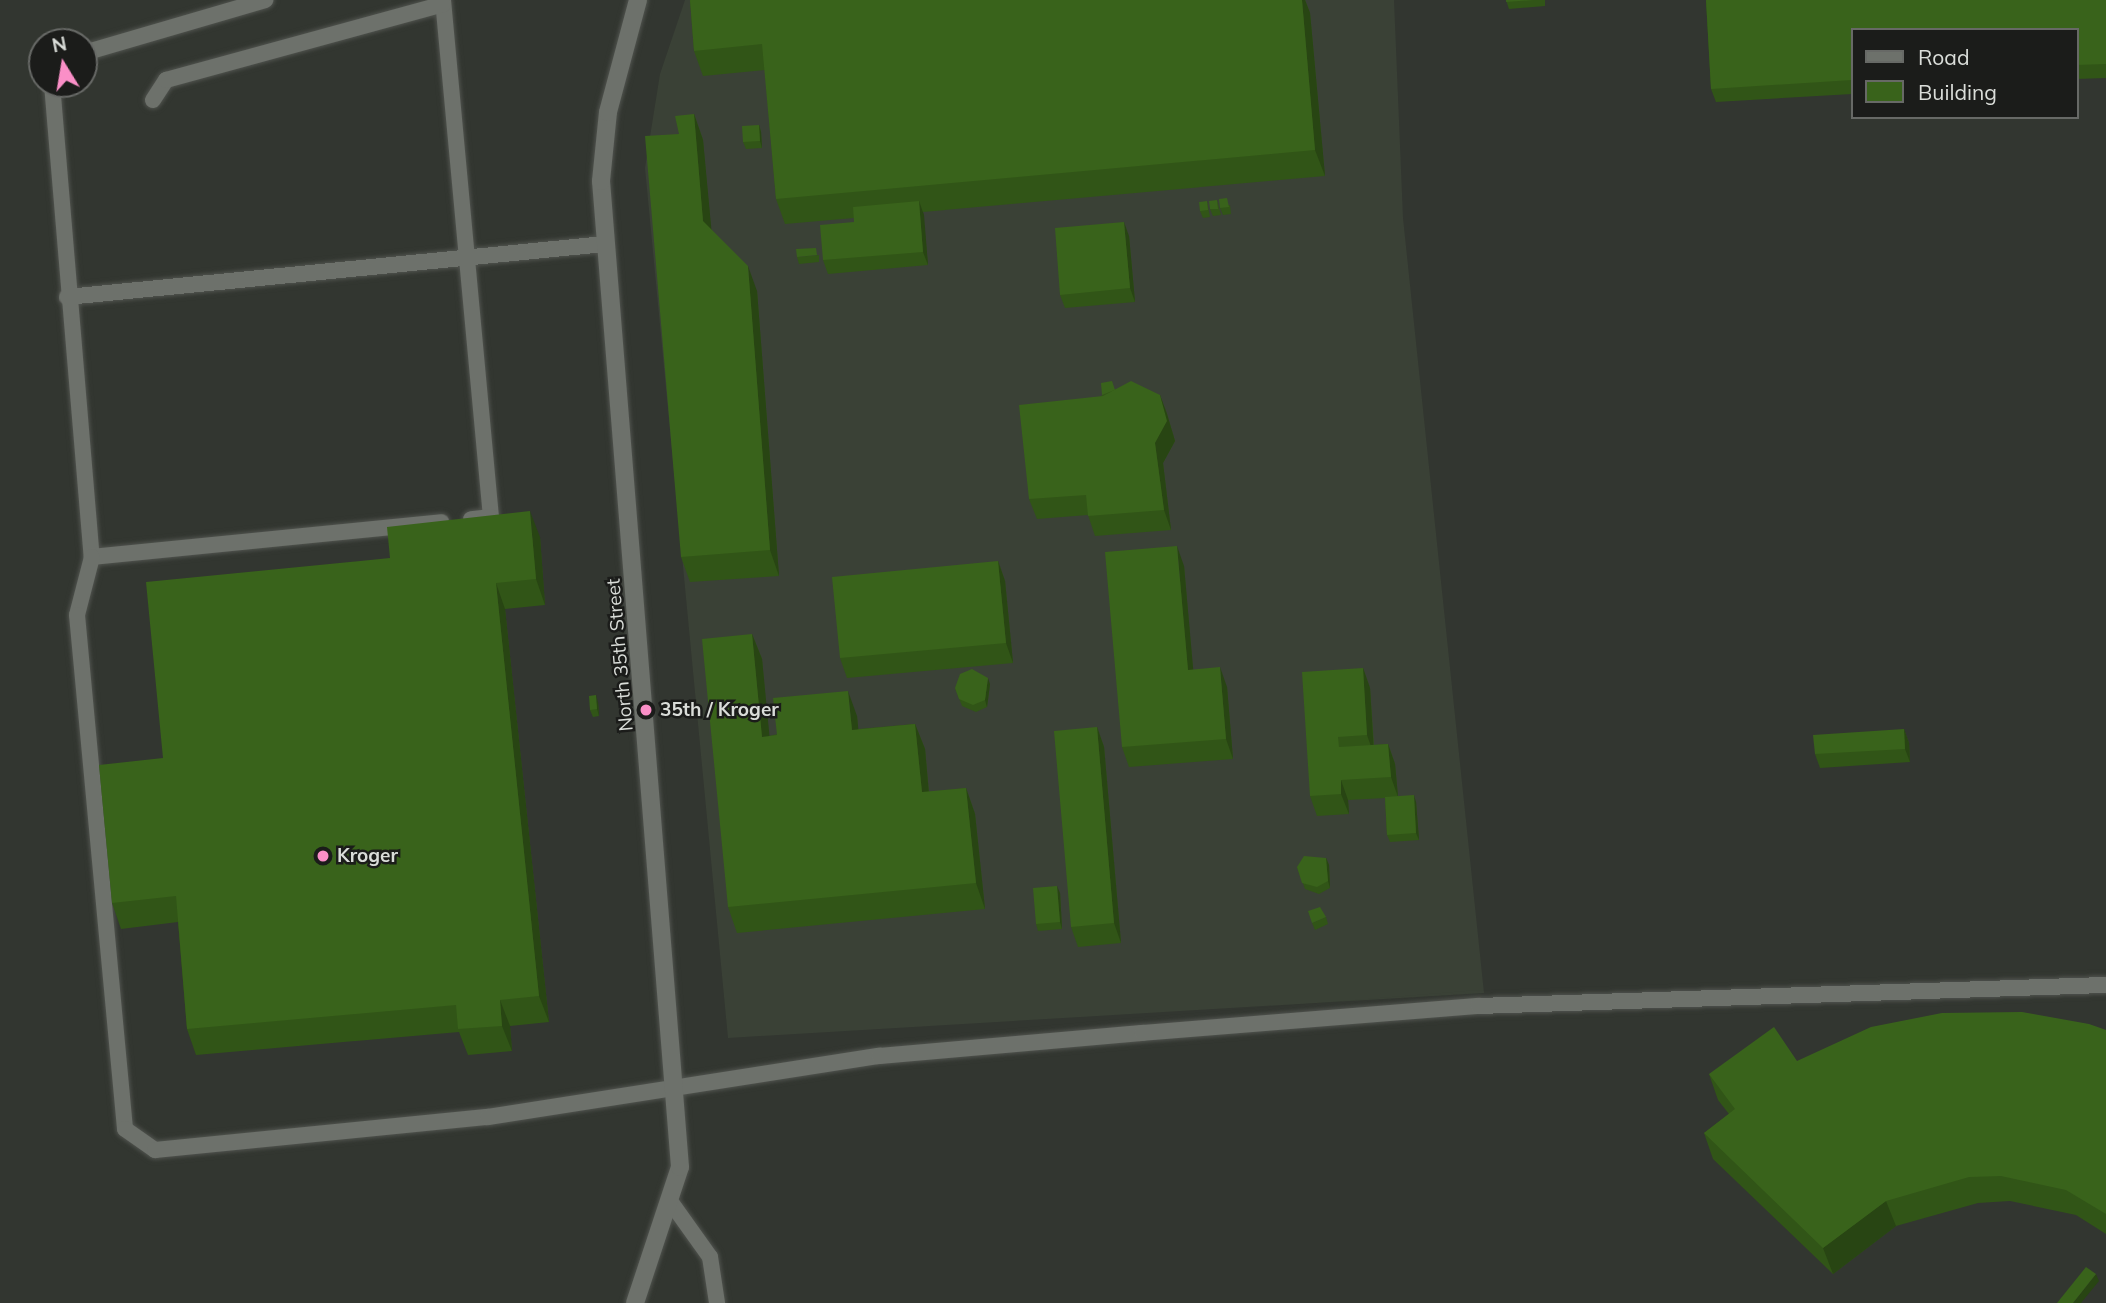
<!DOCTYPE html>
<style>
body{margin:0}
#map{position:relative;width:2106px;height:1303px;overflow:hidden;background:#323630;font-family:Mulish,sans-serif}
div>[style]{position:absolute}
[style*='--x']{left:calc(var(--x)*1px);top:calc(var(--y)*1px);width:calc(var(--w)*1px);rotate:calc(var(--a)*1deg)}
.built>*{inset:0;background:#3a4136}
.roads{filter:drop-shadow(0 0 2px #50534e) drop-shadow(0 0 2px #50534e)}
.lane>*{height:16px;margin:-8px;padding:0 8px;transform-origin:8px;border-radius:8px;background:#6d716b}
.secondary>*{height:18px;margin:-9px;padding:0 9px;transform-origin:9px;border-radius:9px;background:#6d716b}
.wall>*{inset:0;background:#315517}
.shaded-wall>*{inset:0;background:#284513}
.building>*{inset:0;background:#39631b}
.dots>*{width:19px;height:19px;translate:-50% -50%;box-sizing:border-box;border:4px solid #1b1c1a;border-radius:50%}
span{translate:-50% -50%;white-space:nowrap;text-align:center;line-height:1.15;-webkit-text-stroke:5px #1b1c1a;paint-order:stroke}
.street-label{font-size:19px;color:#daddd9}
.poi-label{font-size:19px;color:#daddd9;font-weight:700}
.left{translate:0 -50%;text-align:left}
.legend{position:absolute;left:1851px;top:28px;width:228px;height:91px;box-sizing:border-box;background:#1b1c1a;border:2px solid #676966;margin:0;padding:9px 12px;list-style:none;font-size:21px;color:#daddd9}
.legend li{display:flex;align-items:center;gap:14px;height:35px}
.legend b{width:35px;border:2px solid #676966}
.north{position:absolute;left:28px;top:28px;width:70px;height:70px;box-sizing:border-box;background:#1b1c1a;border:2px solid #676966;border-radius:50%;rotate:349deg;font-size:19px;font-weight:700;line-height:28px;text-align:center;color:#daddd9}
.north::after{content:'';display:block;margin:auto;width:24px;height:32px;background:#fa8fc7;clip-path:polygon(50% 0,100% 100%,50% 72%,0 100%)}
</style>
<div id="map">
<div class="built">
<div style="clip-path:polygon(685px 0,1394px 0,1403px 218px,1484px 993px,728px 1038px,645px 168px,660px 74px)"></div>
</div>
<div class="roads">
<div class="lane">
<div style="--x:443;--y:0;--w:519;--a:84.7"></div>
<div style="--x:491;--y:517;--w:20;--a:174"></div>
<div style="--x:84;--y:53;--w:189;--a:-16.3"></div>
<div style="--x:52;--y:84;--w:475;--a:85.2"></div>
<div style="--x:92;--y:557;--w:351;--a:-5.7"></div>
<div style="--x:153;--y:100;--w:24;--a:-57"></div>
<div style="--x:166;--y:80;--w:287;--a:-15.3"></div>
<div style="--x:67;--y:297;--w:541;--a:-5.63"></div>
<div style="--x:92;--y:557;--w:60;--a:104.5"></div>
<div style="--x:77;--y:615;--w:516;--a:84.66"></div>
<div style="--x:125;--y:1129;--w:37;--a:35"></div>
<div style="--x:155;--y:1150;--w:335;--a:-5.7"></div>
<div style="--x:488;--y:1117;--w:396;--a:-8.9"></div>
<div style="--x:879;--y:1056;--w:264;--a:-5"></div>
<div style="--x:1142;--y:1033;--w:337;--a:-4.6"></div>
<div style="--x:1478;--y:1006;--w:628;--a:-1.92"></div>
<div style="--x:670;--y:1201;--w:69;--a:54.5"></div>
<div style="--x:710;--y:1257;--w:47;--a:81.3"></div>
</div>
<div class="secondary">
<div style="--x:635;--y:1303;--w:143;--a:-71.7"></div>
<div style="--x:680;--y:1167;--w:989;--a:-94.58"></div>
<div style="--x:601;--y:181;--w:69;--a:-84.2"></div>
<div style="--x:608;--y:112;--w:116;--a:-75"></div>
</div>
</div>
<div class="wall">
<div style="clip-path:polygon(690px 0,1305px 0,1310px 13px,1325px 176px,923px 212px,928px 265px,828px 274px,823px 260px,854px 222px,854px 218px,785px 224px,776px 199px,765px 70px,703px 76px,694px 51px)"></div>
<div style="clip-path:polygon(1506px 0,1545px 0,1545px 6px,1509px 9px)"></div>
<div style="clip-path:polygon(1706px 0,2106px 0,2106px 78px,2076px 79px,2076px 30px,1852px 30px,1852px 94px,1716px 102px,1711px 89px)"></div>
<div style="clip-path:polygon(694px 114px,703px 140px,711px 229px,757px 291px,779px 576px,690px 582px,681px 557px,679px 134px)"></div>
<div style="clip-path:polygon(759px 125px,761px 132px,762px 148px,746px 149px,743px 142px)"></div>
<div style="clip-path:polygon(1217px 200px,1221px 215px,1213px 216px,1210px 209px)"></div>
<div style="clip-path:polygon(1207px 201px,1210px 217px,1203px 218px,1200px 211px)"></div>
<div style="clip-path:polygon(1230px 205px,1231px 214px,1223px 215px,1220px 208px)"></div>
<div style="clip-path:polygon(1129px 236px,1135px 302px,1065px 308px,1060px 295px)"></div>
<div style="clip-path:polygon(819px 255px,819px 262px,799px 264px,797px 257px)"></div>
<div style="clip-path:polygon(1115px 389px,1160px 395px,1167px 414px,1175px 441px,1163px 463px,1171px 530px,1095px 536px,1088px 515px,1037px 519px,1029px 499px,1102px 395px)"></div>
<div style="clip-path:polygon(540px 537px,545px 605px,505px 609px,549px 1022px,510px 1026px,512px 1051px,468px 1055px,459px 1032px,196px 1055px,187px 1029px,178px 922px,121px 929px,112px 903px,390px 558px)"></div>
<div style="clip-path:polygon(998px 561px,1005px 581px,1013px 663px,847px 678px,840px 658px)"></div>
<div style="clip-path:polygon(1184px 566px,1193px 670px,1227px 687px,1233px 759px,1129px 767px,1122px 747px)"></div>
<div style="clip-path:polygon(752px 634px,762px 659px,769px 736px,857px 716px,858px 729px,915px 724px,925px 749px,929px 792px,966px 788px,975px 814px,985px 909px,737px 933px,728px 907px)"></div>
<div style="clip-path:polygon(1363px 668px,1370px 688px,1374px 745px,1388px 744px,1395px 764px,1398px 796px,1416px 802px,1419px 840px,1390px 842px,1387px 835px,1385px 798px,1348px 800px,1349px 814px,1317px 816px,1310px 796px)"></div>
<div style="clip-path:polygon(990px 684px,987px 707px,976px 712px,962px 706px,955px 688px)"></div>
<div style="clip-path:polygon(598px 702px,599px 716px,593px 717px,590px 710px)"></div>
<div style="clip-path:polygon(1097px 727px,1104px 747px,1121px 943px,1078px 947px,1071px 927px)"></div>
<div style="clip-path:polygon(1904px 729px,1909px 743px,1910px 762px,1820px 768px,1815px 754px)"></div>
<div style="clip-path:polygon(1326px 858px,1329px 865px,1330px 888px,1319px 894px,1305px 889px,1297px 867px)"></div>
<div style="clip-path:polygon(1060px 893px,1062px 929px,1038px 931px,1036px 924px)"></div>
<div style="clip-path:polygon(1326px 917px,1328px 924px,1315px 930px,1312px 923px)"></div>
<div style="clip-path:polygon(2106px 1030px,2106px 1234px,2076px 1215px,2010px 1201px,1978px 1203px,1896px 1226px,1833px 1274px,1713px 1159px,1704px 1133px,1729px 1114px,1718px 1100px,1709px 1074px,1797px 1061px)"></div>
</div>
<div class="shaded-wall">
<div style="clip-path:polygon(1302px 0,1305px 0,1310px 13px,1325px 176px,1315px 150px)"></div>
<div style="clip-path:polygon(694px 114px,703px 140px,713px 247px,703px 221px)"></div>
<div style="clip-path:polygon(759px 125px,761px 132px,762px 148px,760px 141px)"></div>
<div style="clip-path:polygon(919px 201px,924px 215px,928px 265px,923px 252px)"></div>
<div style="clip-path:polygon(1124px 222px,1129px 236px,1135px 302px,1130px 288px)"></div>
<div style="clip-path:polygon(748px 266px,757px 291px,779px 576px,770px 550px)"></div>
<div style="clip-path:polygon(1160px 395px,1167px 414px,1175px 441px,1163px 463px,1171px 530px,1164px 510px,1155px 443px)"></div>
<div style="clip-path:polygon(530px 511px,540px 537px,545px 605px,536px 579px)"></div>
<div style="clip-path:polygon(1177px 546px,1184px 566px,1195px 690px,1188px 670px)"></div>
<div style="clip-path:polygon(998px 561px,1005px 581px,1013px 663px,1006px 643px)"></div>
<div style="clip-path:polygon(496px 583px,505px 609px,549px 1022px,539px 996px)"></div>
<div style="clip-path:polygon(752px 634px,762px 659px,772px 762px,762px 737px)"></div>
<div style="clip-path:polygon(1220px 667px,1227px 687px,1233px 759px,1226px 739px)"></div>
<div style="clip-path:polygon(1363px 668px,1370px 688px,1374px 755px,1367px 735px)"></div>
<div style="clip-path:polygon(988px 678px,990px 684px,987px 707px,985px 700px)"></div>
<div style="clip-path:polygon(848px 691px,857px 716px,861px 755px,852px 730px)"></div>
<div style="clip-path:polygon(596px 695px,598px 702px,599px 716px,597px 709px)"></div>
<div style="clip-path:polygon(915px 724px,925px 749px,931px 818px,922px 792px)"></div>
<div style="clip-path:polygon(1097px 727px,1104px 747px,1121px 943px,1114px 923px)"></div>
<div style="clip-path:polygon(1904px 729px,1909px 743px,1910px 762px,1905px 749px)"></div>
<div style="clip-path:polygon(1388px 744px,1395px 764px,1398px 797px,1391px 777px)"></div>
<div style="clip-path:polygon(1341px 780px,1348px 800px,1349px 814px,1341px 794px)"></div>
<div style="clip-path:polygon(966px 788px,975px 814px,985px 909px,976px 883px)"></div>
<div style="clip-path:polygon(1414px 795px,1416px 802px,1419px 840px,1416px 833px)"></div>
<div style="clip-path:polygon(1326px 858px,1329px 865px,1330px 888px,1328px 881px)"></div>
<div style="clip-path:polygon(1057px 886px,1060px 893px,1062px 929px,1060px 922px)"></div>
<div style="clip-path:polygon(500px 1000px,510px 1026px,512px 1051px,502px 1026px)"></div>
<div style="clip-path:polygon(1886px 1201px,1896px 1226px,1833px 1274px,1823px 1248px)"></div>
<div style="clip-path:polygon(2096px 1274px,2099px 1281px,2081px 1303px,2073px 1303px)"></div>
</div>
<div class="building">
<div style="clip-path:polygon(690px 0,1302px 0,1315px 150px,776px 199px,762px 44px,694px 51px)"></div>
<div style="clip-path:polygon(1506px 0,1534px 0,1506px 2px)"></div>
<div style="clip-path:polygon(1706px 0,2106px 0,2106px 64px,2076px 65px,2076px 30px,1852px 30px,1852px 80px,1711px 89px)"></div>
<div style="clip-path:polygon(694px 114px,703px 221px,748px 266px,770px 550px,681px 557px,645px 136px,679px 134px,675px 116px)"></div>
<div style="clip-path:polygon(759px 125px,760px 141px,743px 142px,742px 126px)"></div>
<div style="clip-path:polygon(1227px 198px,1229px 207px,1220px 208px,1219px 199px)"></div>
<div style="clip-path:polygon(1217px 200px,1218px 209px,1210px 209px,1209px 201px)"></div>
<div style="clip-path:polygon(919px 201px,923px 252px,823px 260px,820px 225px,854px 222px,853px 207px)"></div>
<div style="clip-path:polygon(1207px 201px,1208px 210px,1200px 211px,1199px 202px)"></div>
<div style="clip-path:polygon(1124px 222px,1130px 288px,1060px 295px,1055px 228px)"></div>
<div style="clip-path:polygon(816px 248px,817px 255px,797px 257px,796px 249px)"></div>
<div style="clip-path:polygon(1112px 381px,1115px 390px,1102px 395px,1101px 383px)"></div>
<div style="clip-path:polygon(1131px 381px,1160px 395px,1167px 421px,1155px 443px,1164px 510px,1088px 516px,1086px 495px,1029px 499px,1019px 405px,1103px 396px)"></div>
<div style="clip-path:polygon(530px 511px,536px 579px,496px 583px,539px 996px,500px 1000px,502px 1026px,458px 1029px,456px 1005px,187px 1029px,176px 896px,112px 903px,99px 765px,163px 758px,146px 582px,390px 558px,387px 527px)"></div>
<div style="clip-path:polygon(1177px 546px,1188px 670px,1220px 667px,1226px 739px,1122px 747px,1105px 552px)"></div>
<div style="clip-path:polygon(998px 561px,1006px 643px,840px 658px,832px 577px)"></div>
<div style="clip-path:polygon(752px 634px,762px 737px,777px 735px,773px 698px,848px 691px,852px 730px,915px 724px,922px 792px,966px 788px,976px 883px,728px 907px,702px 639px)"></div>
<div style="clip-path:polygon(1363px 668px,1367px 735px,1338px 737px,1339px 747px,1388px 744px,1391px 777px,1341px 780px,1341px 794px,1310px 796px,1302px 672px)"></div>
<div style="clip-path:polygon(972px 669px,988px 678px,985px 700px,973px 705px,959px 699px,955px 688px,960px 674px)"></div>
<div style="clip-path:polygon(596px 695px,597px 709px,590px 710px,589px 696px)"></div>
<div style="clip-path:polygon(1097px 727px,1114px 923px,1071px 927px,1054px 731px)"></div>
<div style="clip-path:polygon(1904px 729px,1905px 749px,1815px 754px,1813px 735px)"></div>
<div style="clip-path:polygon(1414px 795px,1416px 833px,1387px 835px,1385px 797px)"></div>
<div style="clip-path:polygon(1304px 856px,1326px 858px,1328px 881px,1317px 887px,1302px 883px,1297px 867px)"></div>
<div style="clip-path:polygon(1057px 886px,1060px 922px,1036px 924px,1033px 888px)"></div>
<div style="clip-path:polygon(1320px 907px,1326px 917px,1312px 923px,1308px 911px)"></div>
<div style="clip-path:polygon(2022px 1012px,2089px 1024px,2106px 1030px,2106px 1214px,2066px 1190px,2001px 1176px,1969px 1177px,1886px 1201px,1823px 1248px,1704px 1133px,1735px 1109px,1709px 1074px,1774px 1027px,1797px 1061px,1871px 1027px,1942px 1013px)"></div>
<div style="clip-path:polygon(2086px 1267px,2096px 1274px,2073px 1303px,2057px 1303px)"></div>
</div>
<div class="dots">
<div style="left:646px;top:710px;background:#fa8fc7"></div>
<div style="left:323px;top:856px;background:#fa8fc7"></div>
</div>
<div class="street-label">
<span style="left:620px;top:655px;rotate:-95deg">North 35th Street</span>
</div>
<div class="poi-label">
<span class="left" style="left:660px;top:710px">35th / Kroger</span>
<span class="left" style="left:337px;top:856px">Kroger</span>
</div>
<ul class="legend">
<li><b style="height:9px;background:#6d716b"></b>Road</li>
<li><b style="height:19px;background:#39631b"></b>Building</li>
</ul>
<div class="north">N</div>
</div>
